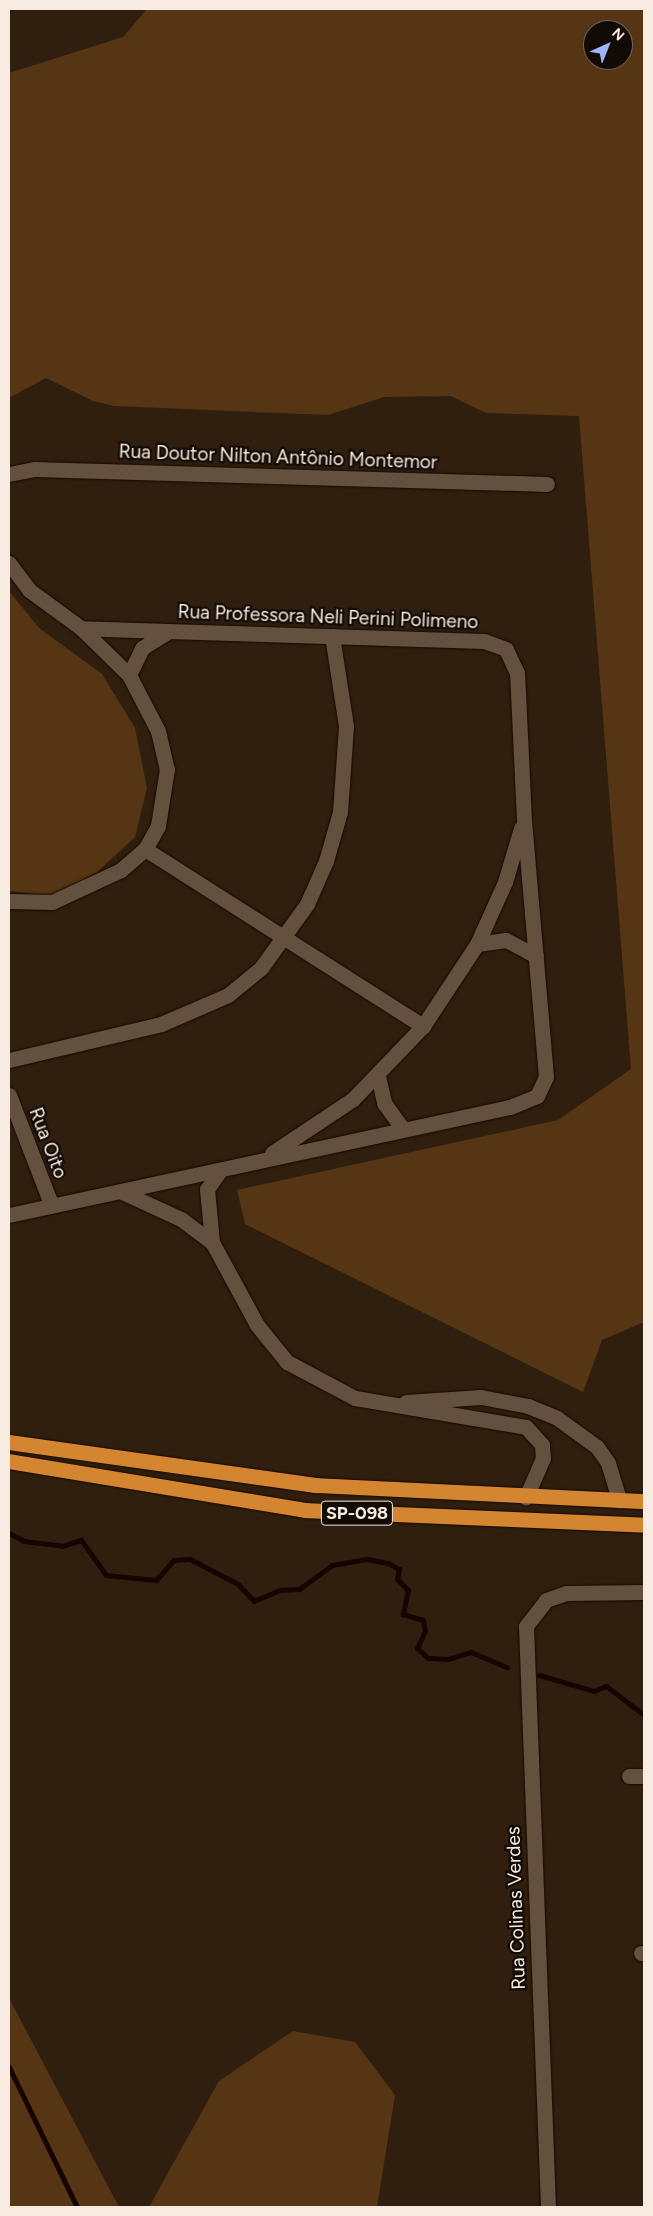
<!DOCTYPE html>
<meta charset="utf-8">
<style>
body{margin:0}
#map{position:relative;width:653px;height:2216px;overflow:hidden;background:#301f0f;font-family:Figtree,sans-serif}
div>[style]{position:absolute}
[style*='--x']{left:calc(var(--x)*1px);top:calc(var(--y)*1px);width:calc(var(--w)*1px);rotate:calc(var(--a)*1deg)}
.green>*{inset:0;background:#563515}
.stream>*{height:5px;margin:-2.5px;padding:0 2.5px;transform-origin:2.5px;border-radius:2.5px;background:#160400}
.roads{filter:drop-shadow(0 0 1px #170800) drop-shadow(0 0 1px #170800)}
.minor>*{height:15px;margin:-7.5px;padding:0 7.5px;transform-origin:7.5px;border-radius:7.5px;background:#64503f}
.trunk>*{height:15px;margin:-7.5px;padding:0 7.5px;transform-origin:7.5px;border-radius:7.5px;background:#d48530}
span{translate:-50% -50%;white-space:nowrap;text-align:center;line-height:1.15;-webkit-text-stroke:4.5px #120a05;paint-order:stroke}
.shield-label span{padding:1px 4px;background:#120a05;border:1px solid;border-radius:4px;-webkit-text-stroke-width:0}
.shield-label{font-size:18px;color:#f8ece2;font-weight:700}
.street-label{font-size:19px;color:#f8ece2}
.frame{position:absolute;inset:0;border:10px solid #f8ece2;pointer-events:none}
.north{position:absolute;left:583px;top:20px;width:50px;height:50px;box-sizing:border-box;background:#120a05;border:1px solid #6e645d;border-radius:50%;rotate:44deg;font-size:14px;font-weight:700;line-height:20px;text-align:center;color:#f8ece2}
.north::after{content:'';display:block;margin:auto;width:18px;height:22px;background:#a0b3fd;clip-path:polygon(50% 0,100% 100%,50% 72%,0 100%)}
</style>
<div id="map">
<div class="green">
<div style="clip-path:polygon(evenodd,147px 9px,644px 9px,644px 1322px,602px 1340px,583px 1392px,245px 1224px,237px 1190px,558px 1120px,631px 1069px,579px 416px,486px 413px,451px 396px,384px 397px,328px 415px,114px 406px,93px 401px,46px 378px,9px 398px,9px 73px,123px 37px,147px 9px,593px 30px,623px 30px,623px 60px,593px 60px,593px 30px)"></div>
<div style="clip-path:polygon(9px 591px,39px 628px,102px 674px,135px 728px,147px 788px,135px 837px,97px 872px,53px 896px,9px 891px)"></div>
<div style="clip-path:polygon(9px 1998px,119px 2207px,9px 2207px)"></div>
<div style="clip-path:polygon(293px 2031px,355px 2042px,395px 2095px,377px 2207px,149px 2207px,219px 2081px)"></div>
</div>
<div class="stream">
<div style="--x:9;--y:1533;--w:17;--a:28"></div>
<div style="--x:24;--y:1541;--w:38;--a:7"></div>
<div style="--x:62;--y:1546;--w:20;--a:-18"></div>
<div style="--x:81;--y:1540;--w:43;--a:54.5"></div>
<div style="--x:106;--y:1575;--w:50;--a:5.7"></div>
<div style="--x:156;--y:1580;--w:27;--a:-48"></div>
<div style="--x:174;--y:1560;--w:16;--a:-4"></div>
<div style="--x:190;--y:1559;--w:54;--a:27.5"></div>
<div style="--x:238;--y:1584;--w:23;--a:47"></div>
<div style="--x:254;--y:1601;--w:28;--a:-23"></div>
<div style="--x:280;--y:1590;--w:19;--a:-3"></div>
<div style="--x:299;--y:1589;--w:41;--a:-36"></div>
<div style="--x:332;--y:1565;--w:36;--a:-10"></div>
<div style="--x:367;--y:1559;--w:21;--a:11"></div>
<div style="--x:388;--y:1563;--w:13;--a:29"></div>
<div style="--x:399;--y:1569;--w:10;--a:101"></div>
<div style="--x:397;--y:1579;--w:16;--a:45"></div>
<div style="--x:408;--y:1590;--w:25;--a:102"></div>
<div style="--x:403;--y:1614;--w:21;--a:17"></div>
<div style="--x:423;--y:1620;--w:11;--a:80"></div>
<div style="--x:425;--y:1631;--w:19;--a:115"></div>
<div style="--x:417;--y:1648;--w:15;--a:42"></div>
<div style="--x:428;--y:1658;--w:20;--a:3"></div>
<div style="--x:448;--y:1659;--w:24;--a:-17"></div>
<div style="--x:471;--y:1652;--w:39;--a:23"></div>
<div style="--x:539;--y:1675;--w:57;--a:16.2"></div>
<div style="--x:594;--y:1691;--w:13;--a:-23"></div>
<div style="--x:606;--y:1686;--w:48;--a:37.3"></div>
<div style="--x:9;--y:2067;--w:156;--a:64.1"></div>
</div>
<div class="roads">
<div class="minor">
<div style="--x:9;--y:474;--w:25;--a:-11"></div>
<div style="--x:34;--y:469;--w:513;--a:1.67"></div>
<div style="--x:9;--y:563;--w:34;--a:53"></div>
<div style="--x:29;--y:590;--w:64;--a:36.2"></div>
<div style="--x:81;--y:628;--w:67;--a:44.4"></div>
<div style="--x:129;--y:675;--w:63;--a:62.6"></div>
<div style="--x:158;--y:731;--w:39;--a:77"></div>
<div style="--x:167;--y:769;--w:58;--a:99"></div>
<div style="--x:158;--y:826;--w:26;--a:119"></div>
<div style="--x:145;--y:849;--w:32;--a:139"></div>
<div style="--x:121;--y:870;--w:76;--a:155.1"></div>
<div style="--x:52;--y:902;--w:43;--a:-178.7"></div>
<div style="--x:129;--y:675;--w:30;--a:-64"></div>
<div style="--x:142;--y:648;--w:28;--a:-32"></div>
<div style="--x:145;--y:849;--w:330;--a:32.5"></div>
<div style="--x:477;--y:944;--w:29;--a:-8"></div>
<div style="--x:506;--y:940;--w:34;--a:28"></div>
<div style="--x:9;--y:1060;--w:156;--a:-13.3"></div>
<div style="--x:161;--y:1024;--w:73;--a:-23.4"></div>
<div style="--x:228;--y:995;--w:43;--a:-39.3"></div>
<div style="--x:261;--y:968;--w:79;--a:-54.3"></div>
<div style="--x:307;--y:904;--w:47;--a:-66.2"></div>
<div style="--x:326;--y:861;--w:51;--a:-74.1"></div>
<div style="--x:340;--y:812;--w:86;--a:-86"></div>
<div style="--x:346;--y:726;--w:91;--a:-98.8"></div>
<div style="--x:378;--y:1076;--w:28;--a:77"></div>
<div style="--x:384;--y:1103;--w:32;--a:54"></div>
<div style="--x:9;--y:1095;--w:117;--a:68.9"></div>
<div style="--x:272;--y:1153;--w:97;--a:-33.7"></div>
<div style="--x:353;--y:1099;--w:101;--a:-46.2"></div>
<div style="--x:423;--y:1026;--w:98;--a:-56.6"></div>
<div style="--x:477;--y:944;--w:68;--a:-65.7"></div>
<div style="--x:505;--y:882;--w:56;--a:-73.5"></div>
<div style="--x:219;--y:1172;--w:21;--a:125"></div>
<div style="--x:207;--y:1189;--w:53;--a:84.6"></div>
<div style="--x:212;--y:1242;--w:94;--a:61.5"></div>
<div style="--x:257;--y:1325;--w:48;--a:51"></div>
<div style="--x:287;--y:1362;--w:77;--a:27.9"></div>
<div style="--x:355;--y:1398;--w:173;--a:9.6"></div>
<div style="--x:526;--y:1427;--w:24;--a:48"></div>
<div style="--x:542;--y:1445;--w:13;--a:86"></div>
<div style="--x:543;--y:1458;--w:43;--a:113.6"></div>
<div style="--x:122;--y:1192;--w:65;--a:24.6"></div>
<div style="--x:181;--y:1219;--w:39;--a:37"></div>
<div style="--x:9;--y:1215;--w:513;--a:-12.17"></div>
<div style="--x:510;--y:1107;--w:29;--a:-22"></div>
<div style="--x:537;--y:1096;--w:21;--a:-65"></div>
<div style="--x:546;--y:1077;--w:258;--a:-94.9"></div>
<div style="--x:524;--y:820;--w:147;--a:-92.7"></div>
<div style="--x:517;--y:673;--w:26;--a:-115"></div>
<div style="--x:506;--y:649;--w:23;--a:-160"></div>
<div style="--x:484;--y:641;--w:403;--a:-178.2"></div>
<div style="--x:406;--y:1402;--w:75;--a:-3.8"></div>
<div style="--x:481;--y:1397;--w:48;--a:10.8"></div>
<div style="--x:528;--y:1406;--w:31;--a:22"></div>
<div style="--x:557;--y:1418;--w:49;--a:35.9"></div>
<div style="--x:597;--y:1447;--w:19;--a:55"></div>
<div style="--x:608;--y:1463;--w:39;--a:73"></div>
<div style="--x:629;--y:1776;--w:15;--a:0"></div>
<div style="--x:641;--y:1953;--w:3;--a:0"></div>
<div style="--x:548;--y:2207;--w:581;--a:-92.17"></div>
<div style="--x:526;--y:1626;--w:33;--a:-52"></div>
<div style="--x:546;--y:1600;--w:21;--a:-19"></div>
<div style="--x:566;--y:1593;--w:78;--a:-0.7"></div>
</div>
<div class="trunk">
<div style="--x:9;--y:1442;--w:309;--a:8"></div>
<div style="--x:315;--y:1485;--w:329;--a:2.8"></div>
<div style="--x:9;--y:1461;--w:300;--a:9.4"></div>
<div style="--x:305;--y:1510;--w:339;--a:2.5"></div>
</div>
</div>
<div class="shield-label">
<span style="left:357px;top:1513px">SP-098</span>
</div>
<div class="street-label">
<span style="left:278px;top:457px;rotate:2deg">Rua Doutor Nilton Antônio Montemor</span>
<span style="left:328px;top:617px;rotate:2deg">Rua Professora Neli Perini Polimeno</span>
<span style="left:48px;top:1143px;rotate:69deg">Rua Oito</span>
<span style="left:516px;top:1908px;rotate:-92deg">Rua Colinas Verdes</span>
</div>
<div class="frame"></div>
<div class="north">N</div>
</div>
